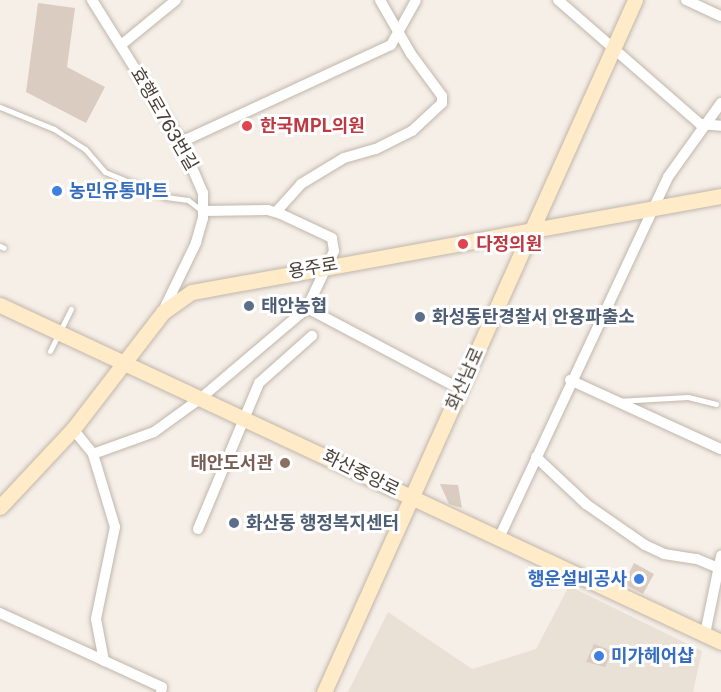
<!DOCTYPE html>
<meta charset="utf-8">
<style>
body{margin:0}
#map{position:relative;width:721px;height:692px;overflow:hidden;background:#f5efe8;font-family:"Public Sans","Noto Sans KR",sans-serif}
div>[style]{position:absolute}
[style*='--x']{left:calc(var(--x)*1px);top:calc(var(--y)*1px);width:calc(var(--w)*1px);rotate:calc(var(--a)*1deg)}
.residential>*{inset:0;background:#e9e1d6}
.building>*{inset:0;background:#daccc0}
.roads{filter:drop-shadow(0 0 2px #c1b6aa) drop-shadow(0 0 2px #c1b6aa)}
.lane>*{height:5px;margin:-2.5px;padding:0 2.5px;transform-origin:2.5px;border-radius:2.5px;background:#fff}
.street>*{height:10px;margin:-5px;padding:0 5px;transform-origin:5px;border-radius:5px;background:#fff}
.secondary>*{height:15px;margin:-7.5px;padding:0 7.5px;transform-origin:7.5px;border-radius:7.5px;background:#ffebc7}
.dots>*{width:16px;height:16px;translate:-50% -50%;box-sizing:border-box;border:3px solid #fff;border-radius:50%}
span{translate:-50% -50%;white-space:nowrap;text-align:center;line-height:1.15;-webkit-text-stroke:6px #fff;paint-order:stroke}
.street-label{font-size:18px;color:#483f36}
.health-label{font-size:18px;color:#be3a42;font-weight:700}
.left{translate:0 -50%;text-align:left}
.shop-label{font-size:18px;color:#366cbe;font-weight:700}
.right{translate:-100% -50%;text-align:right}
.service-label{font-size:18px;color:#4e5e75;font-weight:700}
.education-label{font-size:18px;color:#785e54;font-weight:700}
</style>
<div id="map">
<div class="residential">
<div style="clip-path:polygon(569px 586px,702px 651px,693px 692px,348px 692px,388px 612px,472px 669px,536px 649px)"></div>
</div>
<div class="building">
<div style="clip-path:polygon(38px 3px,75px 8px,67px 67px,105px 87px,86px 123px,26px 92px)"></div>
<div style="clip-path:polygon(440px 484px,458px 485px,462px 508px,449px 504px)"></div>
<div style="clip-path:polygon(634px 563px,654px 574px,643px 594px,624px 584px)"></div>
<div style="clip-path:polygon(594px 644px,613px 651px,605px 667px,586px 662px)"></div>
</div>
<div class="roads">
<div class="lane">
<div style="--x:0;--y:107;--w:58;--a:22.2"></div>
<div style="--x:54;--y:129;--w:37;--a:33"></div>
<div style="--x:85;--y:149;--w:30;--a:49"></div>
<div style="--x:105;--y:172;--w:66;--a:22.3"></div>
<div style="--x:166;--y:197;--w:22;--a:8"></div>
<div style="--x:188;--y:200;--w:16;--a:38"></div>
<div style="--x:0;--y:246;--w:4;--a:27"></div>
<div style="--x:50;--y:351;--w:47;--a:-63.4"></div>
<div style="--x:617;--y:401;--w:71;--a:-3.2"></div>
<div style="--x:688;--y:397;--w:29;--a:14"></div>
</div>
<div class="street">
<div style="--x:92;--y:0;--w:168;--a:57.9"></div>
<div style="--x:181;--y:142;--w:56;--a:66.7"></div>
<div style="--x:203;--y:193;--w:25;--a:90"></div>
<div style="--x:203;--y:218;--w:26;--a:106"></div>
<div style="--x:196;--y:243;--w:76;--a:115.9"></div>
<div style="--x:558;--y:0;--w:189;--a:41.1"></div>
<div style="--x:700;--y:124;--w:21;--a:5"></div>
<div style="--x:686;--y:0;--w:38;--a:25"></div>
<div style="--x:121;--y:45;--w:71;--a:-39.3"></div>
<div style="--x:181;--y:142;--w:231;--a:-24.8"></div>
<div style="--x:391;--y:45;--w:51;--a:-60.9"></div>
<div style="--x:276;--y:212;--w:38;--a:-48"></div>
<div style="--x:301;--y:184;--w:50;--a:-31.2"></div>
<div style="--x:344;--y:158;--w:33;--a:-16"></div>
<div style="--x:376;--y:149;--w:40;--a:-26.6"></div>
<div style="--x:412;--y:131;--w:41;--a:-43"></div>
<div style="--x:442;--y:103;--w:7;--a:-90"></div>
<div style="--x:442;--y:96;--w:52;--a:-126.4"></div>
<div style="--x:411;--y:54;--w:62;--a:-119.9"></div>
<div style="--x:307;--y:308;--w:173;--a:27.9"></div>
<div style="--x:570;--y:380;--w:166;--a:24.6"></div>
<div style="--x:73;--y:429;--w:32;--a:51"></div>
<div style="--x:93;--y:454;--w:76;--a:73.2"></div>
<div style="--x:115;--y:527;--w:94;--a:101.7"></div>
<div style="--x:96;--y:619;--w:43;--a:79.2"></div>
<div style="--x:93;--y:454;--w:65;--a:-19.8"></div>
<div style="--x:154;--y:432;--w:58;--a:-35.9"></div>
<div style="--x:201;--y:398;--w:139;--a:-40.3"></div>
<div style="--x:307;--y:308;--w:63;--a:-64.7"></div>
<div style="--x:334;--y:251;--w:13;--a:-99"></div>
<div style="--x:332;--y:238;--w:56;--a:-154.8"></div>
<div style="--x:281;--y:214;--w:14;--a:-163"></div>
<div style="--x:268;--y:210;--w:65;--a:179.1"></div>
<div style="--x:536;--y:457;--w:69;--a:43.2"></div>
<div style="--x:586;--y:504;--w:72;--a:34.8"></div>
<div style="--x:645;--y:545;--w:21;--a:25"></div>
<div style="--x:664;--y:554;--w:33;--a:9"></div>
<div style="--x:697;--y:559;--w:26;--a:23"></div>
<div style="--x:198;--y:529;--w:158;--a:-67.3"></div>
<div style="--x:259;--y:383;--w:71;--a:-41.6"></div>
<div style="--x:499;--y:538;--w:399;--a:-64.9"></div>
<div style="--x:668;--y:177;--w:91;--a:-54.4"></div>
<div style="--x:0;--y:613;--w:178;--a:24.6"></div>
<div style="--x:162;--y:687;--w:5;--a:101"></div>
<div style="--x:705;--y:634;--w:80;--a:-78.4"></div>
</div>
<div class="secondary">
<div style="--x:0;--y:305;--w:796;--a:25.05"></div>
<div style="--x:0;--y:507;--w:107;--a:-46.9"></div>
<div style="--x:73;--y:429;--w:148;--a:-52.4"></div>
<div style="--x:163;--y:312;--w:35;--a:-35"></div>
<div style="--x:192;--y:292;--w:538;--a:-10.29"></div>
<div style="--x:324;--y:692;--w:759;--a:-65.8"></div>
</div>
</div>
<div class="dots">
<div style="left:247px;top:126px;background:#e0444e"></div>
<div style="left:57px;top:191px;background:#3f7fe0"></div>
<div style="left:463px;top:244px;background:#e0444e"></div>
<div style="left:249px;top:306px;background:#5c6f8a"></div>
<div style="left:420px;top:317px;background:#5c6f8a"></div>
<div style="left:285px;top:463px;background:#8d6e63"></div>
<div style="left:234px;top:523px;background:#5c6f8a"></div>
<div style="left:639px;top:579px;background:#3f7fe0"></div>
<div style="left:599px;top:656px;background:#3f7fe0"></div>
</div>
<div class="street-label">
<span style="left:164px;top:119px;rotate:60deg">효행로763번길</span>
<span style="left:313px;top:268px;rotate:-10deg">용주로</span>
<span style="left:465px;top:379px;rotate:-66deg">화산남로</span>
<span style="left:361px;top:473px;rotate:26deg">화산중앙로</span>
</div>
<div class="health-label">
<span class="left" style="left:260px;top:126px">한국MPL의원</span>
<span class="left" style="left:476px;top:244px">다정의원</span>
</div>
<div class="shop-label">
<span class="left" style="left:69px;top:191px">농민유통마트</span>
<span class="right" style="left:627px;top:579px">행운설비공사</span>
<span class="left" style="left:611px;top:656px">미가헤어샵</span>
</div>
<div class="service-label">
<span class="left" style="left:261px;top:306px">태안농협</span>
<span class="left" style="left:432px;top:317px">화성동탄경찰서 안용파출소</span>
<span class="left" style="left:246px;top:523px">화산동 행정복지센터</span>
</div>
<div class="education-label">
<span class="right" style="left:273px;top:463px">태안도서관</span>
</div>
</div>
